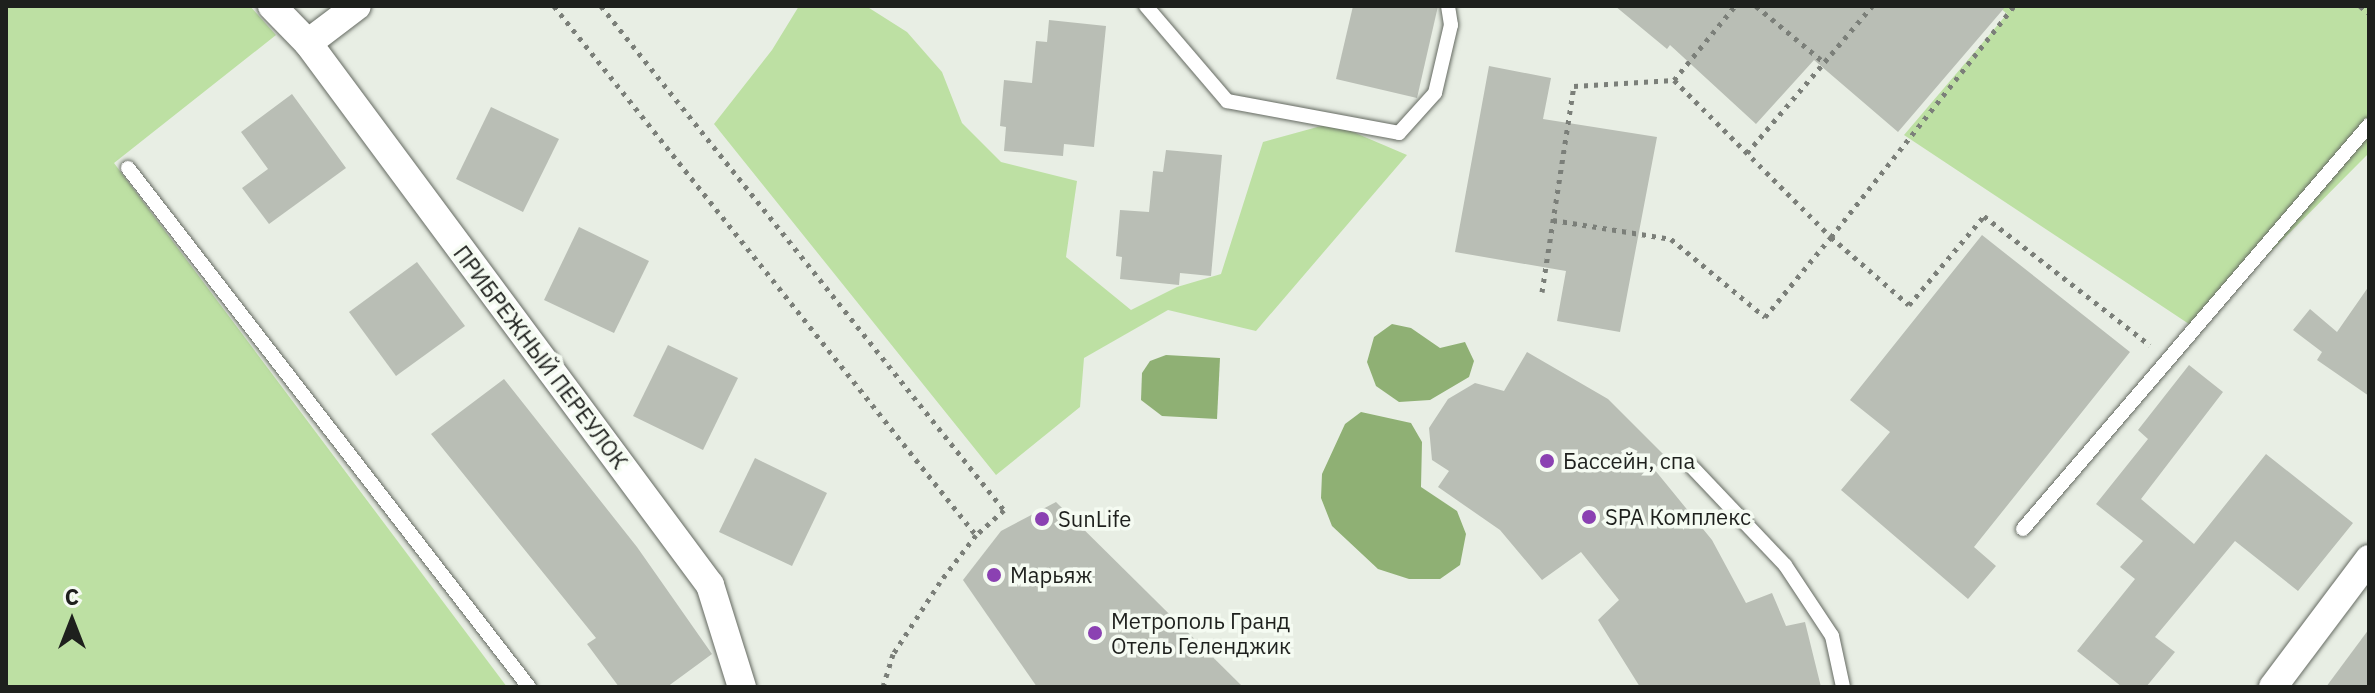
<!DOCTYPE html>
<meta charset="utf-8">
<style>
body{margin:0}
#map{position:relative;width:2375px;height:693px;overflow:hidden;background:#e8eee4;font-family:"IBM Plex Sans",sans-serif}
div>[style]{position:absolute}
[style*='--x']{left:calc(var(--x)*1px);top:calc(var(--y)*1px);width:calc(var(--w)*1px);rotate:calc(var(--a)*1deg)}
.green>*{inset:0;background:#bde0a3}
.water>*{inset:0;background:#8fb074}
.building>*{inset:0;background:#b9beb5}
.path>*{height:5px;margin-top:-2.5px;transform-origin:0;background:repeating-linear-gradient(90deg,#7b7f79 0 4px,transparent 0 10px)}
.roads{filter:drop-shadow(0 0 2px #656a62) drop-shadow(0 0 2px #656a62)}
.lane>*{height:14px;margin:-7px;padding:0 7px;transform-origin:7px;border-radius:7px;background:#fff}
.street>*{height:28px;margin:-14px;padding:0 14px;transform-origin:14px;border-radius:14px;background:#fff}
.dots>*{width:22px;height:22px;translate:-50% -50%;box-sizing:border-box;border:4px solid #f5fbf2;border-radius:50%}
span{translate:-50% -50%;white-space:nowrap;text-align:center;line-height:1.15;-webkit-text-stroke:7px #f5fbf2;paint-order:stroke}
.street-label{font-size:22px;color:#1e201d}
.poi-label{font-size:22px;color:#1e201d}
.left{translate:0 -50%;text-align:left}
.frame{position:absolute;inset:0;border:8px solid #1e201d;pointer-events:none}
.north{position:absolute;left:32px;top:581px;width:80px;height:80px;-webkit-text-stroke:6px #f5fbf2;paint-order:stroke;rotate:0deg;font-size:22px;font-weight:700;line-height:32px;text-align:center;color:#1e201d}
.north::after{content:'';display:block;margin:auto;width:28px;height:36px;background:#1e201d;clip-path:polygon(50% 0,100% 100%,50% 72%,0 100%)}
</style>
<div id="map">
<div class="green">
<div style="clip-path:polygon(6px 6px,250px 6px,276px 35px,114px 163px,507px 687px,6px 687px)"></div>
<div style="clip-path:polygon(799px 6px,866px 6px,907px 32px,942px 72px,962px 123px,1001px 162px,1077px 181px,1066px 257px,1131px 310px,1177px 287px,1221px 274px,1263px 142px,1332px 123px,1407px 155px,1256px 331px,1168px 310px,1084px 358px,1080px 407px,996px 475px,714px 124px,772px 50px)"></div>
<div style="clip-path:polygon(1998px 6px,2369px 6px,2369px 153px,2195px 328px,1904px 135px,2007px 14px)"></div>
</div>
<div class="water">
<div style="clip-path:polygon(1392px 324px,1411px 328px,1440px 348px,1465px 342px,1474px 361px,1469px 377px,1430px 400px,1399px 402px,1376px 386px,1367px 362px,1374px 337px)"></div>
<div style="clip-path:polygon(1166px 355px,1220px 358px,1217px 419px,1162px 416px,1141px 400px,1142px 373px,1150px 361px)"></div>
<div style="clip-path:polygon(1361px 412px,1411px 423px,1422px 442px,1421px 487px,1457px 511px,1466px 534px,1460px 565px,1440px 579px,1409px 579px,1378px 569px,1332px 526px,1321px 498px,1322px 474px,1345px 424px)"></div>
</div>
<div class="building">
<div style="clip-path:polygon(1353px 6px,1438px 6px,1417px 98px,1336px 79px)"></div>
<div style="clip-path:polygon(1615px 6px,2006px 6px,1898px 132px,1814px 60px,1756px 124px,1670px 45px,1667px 49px)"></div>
<div style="clip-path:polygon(1049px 20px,1106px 26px,1094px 147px,1064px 144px,1063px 156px,1004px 151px,1006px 127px,1000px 126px,1004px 80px,1032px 83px,1036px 41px,1047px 42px)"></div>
<div style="clip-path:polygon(1489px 66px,1551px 78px,1543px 119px,1657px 137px,1620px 332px,1557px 321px,1566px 271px,1455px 252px)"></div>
<div style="clip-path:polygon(292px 94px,346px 168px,269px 224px,242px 188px,268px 169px,241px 132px)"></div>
<div style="clip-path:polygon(491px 107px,559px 139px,523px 212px,456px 179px)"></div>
<div style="clip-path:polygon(1166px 150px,1222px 155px,1211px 276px,1180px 273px,1179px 285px,1120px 279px,1122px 257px,1116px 256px,1120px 210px,1149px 212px,1153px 171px,1163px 172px)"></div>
<div style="clip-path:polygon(579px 227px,649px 261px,614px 333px,544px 300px)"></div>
<div style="clip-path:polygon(1982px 235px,2130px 352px,1974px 547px,1996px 566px,1968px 599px,1841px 490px,1890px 432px,1850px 400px)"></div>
<div style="clip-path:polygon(417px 262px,465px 326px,396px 376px,349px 312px)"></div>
<div style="clip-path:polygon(2369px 286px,2369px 396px,2317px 360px,2322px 352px,2293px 330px,2310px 309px,2337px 332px)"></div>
<div style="clip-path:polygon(668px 345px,738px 378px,703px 450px,633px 416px)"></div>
<div style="clip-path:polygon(1527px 352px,1608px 399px,1666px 457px,1654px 469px,1712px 540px,1746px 603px,1772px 593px,1786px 626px,1805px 622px,1821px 687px,1640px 687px,1598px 620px,1619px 600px,1581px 552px,1542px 580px,1500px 530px,1438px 487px,1449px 471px,1432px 460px,1429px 428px,1448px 399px,1475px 383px,1504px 391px)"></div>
<div style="clip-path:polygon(2189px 365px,2223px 392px,2141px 499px,2194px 544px,2266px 454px,2353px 523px,2298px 591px,2235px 541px,2155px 637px,2175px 652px,2146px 687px,2122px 687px,2077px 651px,2135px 579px,2120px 567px,2143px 541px,2096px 504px,2148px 439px,2138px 430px)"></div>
<div style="clip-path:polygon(504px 379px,637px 547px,712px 654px,667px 687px,619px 687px,587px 644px,596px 638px,431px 434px)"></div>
<div style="clip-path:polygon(755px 458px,827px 493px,792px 566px,719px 532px)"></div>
<div style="clip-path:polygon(1056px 502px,1243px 687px,1037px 687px,963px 580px,1001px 531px)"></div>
<div style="clip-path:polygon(2369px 629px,2369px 687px,2326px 687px)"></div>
</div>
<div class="path">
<div style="--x:554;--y:6;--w:677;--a:51.42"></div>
<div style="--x:601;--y:6;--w:645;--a:51.35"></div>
<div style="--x:1004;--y:510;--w:38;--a:138"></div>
<div style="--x:976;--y:535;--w:59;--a:127.5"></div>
<div style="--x:940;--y:582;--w:86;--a:123.1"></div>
<div style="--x:893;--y:654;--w:34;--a:107"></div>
<div style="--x:1756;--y:6;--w:89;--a:39.6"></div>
<div style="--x:2360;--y:6;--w:11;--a:38"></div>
<div style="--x:1674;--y:80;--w:96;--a:-50.5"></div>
<div style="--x:1747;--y:153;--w:193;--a:-49.6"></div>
<div style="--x:1553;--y:220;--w:120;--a:9.1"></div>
<div style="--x:1671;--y:239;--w:122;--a:39.7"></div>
<div style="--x:1765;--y:317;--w:104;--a:-50.5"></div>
<div style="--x:1831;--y:237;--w:103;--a:41.1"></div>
<div style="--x:1909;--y:305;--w:116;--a:-49.9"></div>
<div style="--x:1984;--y:216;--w:210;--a:37.9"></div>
<div style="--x:1542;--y:292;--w:208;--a:-81.2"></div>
<div style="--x:1574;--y:86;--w:100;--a:-3.4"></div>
<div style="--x:1674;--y:80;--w:222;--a:45"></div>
<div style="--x:1831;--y:237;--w:295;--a:-51.6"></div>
</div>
<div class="roads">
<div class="lane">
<div style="--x:1146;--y:6;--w:125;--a:49.5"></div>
<div style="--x:1227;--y:101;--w:175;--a:10.5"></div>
<div style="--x:1399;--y:133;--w:54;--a:-48"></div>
<div style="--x:1435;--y:93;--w:70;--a:-76.8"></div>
<div style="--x:1451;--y:25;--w:19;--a:-99"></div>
<div style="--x:128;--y:168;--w:656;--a:52.31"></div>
<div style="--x:1692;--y:467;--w:135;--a:46.5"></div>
<div style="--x:1785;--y:565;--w:85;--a:56.5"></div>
<div style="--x:1832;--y:636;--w:52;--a:77.8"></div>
<div style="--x:2023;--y:529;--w:532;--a:-49.42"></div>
</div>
<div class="street">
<div style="--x:272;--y:6;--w:52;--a:45.8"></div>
<div style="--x:308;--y:43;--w:675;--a:53.44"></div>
<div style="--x:710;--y:585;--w:107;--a:72.6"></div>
<div style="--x:308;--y:43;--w:61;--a:-37.1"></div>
<div style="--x:2273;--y:687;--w:160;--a:-53.1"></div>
</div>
</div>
<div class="dots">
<div style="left:1547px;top:461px;background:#8b41b2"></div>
<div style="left:1589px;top:517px;background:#8b41b2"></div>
<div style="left:1042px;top:519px;background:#8b41b2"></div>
<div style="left:994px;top:575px;background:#8b41b2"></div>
<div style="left:1095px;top:633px;background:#8b41b2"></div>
</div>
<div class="street-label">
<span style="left:541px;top:357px;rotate:53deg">ПРИБРЕЖНЫЙ ПЕРЕУЛОК</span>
</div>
<div class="poi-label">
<span class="left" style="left:1563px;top:461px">Бассейн, спа</span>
<span class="left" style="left:1605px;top:517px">SPA Комплекс</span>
<span class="left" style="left:1058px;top:519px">SunLife</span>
<span class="left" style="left:1010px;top:575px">Марьяж</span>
<span class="left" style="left:1111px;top:633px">Метрополь Гранд<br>Отель Геленджик</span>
</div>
<div class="frame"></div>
<div class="north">С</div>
</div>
